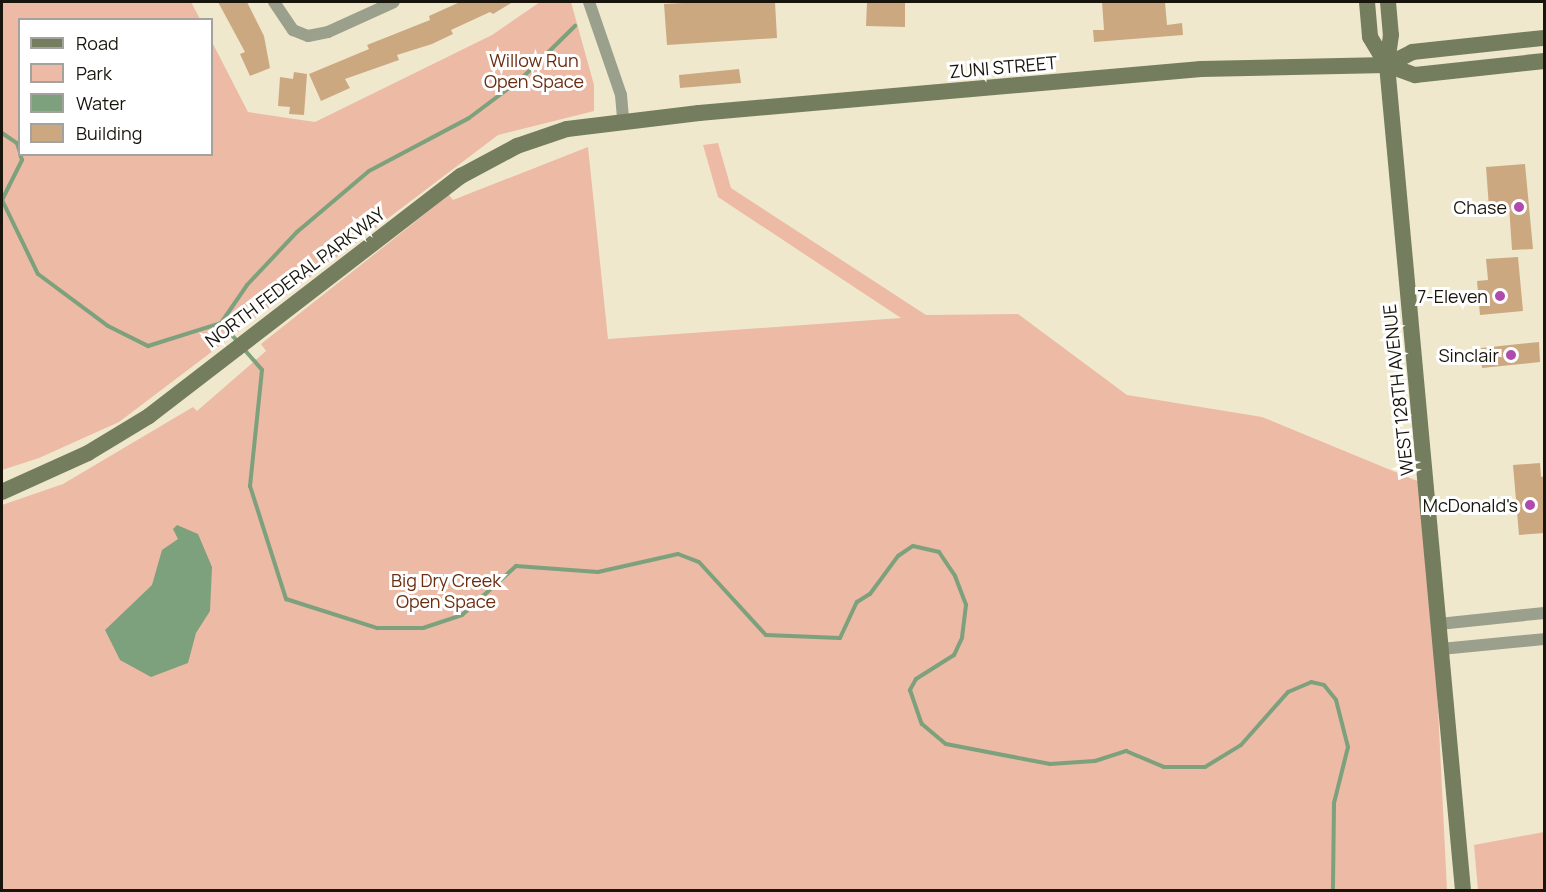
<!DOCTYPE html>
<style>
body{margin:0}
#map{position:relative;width:1546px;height:892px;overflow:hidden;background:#f0e8cd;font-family:Manrope,sans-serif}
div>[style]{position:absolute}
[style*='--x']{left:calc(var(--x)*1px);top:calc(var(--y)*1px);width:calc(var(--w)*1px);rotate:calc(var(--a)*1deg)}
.green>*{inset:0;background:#ecbaa5}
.water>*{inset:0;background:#7ca17c}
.stream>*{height:4px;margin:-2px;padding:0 2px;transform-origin:2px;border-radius:2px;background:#7ca17c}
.building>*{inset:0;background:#cca881}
.minor>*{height:12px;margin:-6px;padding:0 6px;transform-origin:6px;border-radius:6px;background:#9aa08c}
.secondary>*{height:16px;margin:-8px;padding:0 8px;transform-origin:8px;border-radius:8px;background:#757d5f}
.dots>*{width:16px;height:16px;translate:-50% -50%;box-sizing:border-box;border:3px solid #fff;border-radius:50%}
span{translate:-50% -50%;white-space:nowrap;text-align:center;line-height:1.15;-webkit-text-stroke:6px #fff;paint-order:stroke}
.park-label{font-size:18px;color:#6a2d0f}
.street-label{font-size:18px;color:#18160c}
.poi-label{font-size:18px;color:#18160c}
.right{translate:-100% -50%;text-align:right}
.frame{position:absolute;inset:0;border:3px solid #18160c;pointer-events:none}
.legend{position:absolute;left:18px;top:18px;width:195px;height:138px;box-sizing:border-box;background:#fff;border:2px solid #a3a29e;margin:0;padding:8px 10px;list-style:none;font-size:18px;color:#18160c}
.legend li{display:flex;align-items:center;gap:12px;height:30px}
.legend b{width:30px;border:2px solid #a3a29e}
</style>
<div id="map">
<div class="green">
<div style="clip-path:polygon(2px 2px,191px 2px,200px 19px,20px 20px,20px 154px,212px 154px,212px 42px,248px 112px,315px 122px,492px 35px,540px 2px,571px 2px,594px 85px,594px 111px,498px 135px,119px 422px,39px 458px,2px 470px)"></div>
<div style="clip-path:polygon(718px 143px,731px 188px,926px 315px,1018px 314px,1127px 395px,1262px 417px,1427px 485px,1447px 890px,2px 890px,2px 505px,63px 484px,193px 407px,197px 411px,266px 351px,261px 344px,449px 195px,453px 200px,588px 147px,608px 339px,901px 318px,718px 197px,703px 145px)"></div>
<div style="clip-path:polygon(1544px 832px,1544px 890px,1478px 890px,1474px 845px)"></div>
</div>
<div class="water">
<div style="clip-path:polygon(177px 525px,198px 534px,212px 567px,210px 611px,196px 633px,188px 663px,151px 677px,120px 660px,105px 630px,152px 585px,162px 550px,178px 539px,173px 529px)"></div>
</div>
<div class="stream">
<div style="--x:2;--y:133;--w:18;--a:34"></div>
<div style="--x:17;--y:143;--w:9;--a:72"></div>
<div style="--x:2;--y:200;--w:82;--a:64.1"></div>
<div style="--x:38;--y:274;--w:87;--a:36.6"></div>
<div style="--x:108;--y:326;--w:45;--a:26.6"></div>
<div style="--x:148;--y:346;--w:77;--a:-17.5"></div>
<div style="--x:221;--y:323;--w:25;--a:48"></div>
<div style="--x:2;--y:200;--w:45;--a:-63.4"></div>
<div style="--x:22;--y:160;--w:6;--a:-108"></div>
<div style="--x:221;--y:323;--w:46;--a:-55.6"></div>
<div style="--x:247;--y:285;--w:73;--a:-46.7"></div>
<div style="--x:297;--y:232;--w:94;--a:-40.3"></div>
<div style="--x:369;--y:171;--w:113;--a:-27.9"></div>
<div style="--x:469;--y:118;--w:65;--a:-36.9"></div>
<div style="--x:521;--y:79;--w:76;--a:-44.5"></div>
<div style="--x:243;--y:348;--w:29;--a:49"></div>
<div style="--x:262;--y:370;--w:117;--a:95.9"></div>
<div style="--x:250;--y:486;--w:119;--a:72.3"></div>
<div style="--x:286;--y:599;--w:96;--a:17.7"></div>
<div style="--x:377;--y:628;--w:46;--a:0"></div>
<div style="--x:423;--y:628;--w:41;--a:-18.4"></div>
<div style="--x:462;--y:615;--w:73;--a:-42.2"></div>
<div style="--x:516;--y:566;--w:82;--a:4.2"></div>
<div style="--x:598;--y:572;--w:82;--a:-12.7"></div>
<div style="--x:678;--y:554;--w:22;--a:21"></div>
<div style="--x:699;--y:562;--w:99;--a:47.5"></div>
<div style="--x:766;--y:635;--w:74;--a:2.3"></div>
<div style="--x:840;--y:638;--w:40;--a:-65"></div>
<div style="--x:857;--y:602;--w:15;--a:-32"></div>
<div style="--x:870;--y:594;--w:47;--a:-53.6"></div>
<div style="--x:898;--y:556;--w:18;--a:-34"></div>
<div style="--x:913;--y:546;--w:27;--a:13"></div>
<div style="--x:939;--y:552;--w:29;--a:56"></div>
<div style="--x:955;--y:576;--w:31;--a:69"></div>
<div style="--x:966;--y:605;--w:33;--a:97"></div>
<div style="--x:962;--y:638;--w:19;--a:115"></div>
<div style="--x:954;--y:655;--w:45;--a:147.7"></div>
<div style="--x:916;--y:679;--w:13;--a:119"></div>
<div style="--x:910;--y:690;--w:36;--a:71"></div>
<div style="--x:922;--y:724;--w:31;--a:40"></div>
<div style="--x:946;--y:744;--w:106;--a:10.9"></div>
<div style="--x:1050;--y:764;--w:45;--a:-3.8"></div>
<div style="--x:1095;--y:761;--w:33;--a:-18"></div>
<div style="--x:1126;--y:751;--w:41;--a:22.8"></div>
<div style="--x:1164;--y:767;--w:41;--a:0"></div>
<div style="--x:1205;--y:767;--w:42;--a:-31.4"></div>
<div style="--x:1241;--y:745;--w:71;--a:-48.4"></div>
<div style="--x:1288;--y:692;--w:25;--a:-23"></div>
<div style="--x:1311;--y:682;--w:13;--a:13"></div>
<div style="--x:1324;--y:685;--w:19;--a:51"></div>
<div style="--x:1336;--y:700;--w:49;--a:75.7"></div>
<div style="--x:1348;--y:747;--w:58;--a:104"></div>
<div style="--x:1334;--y:803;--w:87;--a:90.7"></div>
</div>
<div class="building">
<div style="clip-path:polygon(218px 2px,247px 2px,264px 36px,270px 68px,250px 76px,240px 54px,245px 52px)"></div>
<div style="clip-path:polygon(460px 2px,513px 2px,493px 14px,490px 12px,451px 30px,453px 34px,432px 44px,397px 55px,399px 60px,345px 79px,350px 88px,321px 101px,309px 74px,369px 49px,367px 45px,430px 20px,429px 16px)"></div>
<div style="clip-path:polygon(703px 2px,775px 2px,777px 38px,667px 45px,664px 4px)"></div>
<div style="clip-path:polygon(867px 2px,905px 2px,905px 27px,866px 26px)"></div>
<div style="clip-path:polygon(1102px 2px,1165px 2px,1167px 25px,1182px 23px,1183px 35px,1094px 42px,1093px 30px,1104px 30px)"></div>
<div style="clip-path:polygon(739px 69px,741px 83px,680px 88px,679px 75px)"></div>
<div style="clip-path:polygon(294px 72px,307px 74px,304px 115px,289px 114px,290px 107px,278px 106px,280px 77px,293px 79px)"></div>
<div style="clip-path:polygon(1525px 164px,1533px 249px,1512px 250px,1509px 206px,1489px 208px,1486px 167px)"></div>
<div style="clip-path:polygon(1518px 257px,1523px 311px,1480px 315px,1477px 281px,1488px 280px,1486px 259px)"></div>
<div style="clip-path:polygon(1539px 342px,1540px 362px,1482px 368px,1481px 348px)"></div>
<div style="clip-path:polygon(1540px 463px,1541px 477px,1545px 476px,1545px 533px,1519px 535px,1513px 465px)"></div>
</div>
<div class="minor">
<div style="--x:274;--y:2;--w:34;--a:56"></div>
<div style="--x:293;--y:30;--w:16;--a:22"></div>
<div style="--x:308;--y:36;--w:20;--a:-11"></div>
<div style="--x:328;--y:32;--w:72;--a:-24.4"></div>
<div style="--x:589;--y:2;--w:98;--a:71"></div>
<div style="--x:621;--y:95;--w:25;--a:85"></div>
<div style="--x:1439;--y:624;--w:106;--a:-6"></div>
<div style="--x:1441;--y:649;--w:103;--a:-5.5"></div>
</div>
<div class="secondary">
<div style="--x:1367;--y:2;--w:35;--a:85"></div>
<div style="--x:1370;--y:37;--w:33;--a:59"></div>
<div style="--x:1388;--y:2;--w:33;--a:85"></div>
<div style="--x:1391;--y:35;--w:30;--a:98"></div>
<div style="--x:1387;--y:65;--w:828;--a:84.74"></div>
<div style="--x:1387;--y:65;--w:28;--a:-27"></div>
<div style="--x:1412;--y:52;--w:133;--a:-6.1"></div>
<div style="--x:2;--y:492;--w:94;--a:-24.4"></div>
<div style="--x:88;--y:453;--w:71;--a:-31.2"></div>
<div style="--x:149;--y:416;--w:394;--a:-37.6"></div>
<div style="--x:461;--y:176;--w:64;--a:-28.2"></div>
<div style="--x:517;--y:146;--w:53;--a:-18.8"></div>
<div style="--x:567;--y:129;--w:133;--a:-6.9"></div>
<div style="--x:699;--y:113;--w:504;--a:-5.01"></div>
<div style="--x:1201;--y:69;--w:186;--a:-1.2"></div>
<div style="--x:1387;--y:65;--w:30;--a:20"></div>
<div style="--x:1415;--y:75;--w:130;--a:-6.2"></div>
</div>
<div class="dots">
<div style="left:1519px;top:207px;background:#af4aaf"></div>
<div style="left:1500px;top:296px;background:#af4aaf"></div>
<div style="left:1511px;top:355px;background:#af4aaf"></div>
<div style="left:1530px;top:505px;background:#af4aaf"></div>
</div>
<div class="park-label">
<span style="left:534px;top:71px">Willow Run<br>Open Space</span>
<span style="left:446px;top:591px">Big Dry Creek<br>Open Space</span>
</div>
<div class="street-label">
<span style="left:1003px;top:67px;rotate:-5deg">ZUNI STREET</span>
<span style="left:295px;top:277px;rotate:-37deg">NORTH FEDERAL PARKWAY</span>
<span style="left:1398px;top:390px;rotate:-96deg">WEST 128TH AVENUE</span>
</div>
<div class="poi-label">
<span class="right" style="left:1507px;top:207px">Chase</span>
<span class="right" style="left:1488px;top:296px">7-Eleven</span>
<span class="right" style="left:1499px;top:355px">Sinclair</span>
<span class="right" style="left:1518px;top:505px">McDonald's</span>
</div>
<div class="frame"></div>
<ul class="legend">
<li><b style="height:8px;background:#757d5f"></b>Road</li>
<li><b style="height:16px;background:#ecbaa5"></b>Park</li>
<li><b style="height:16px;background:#7ca17c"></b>Water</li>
<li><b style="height:16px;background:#cca881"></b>Building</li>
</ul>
</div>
